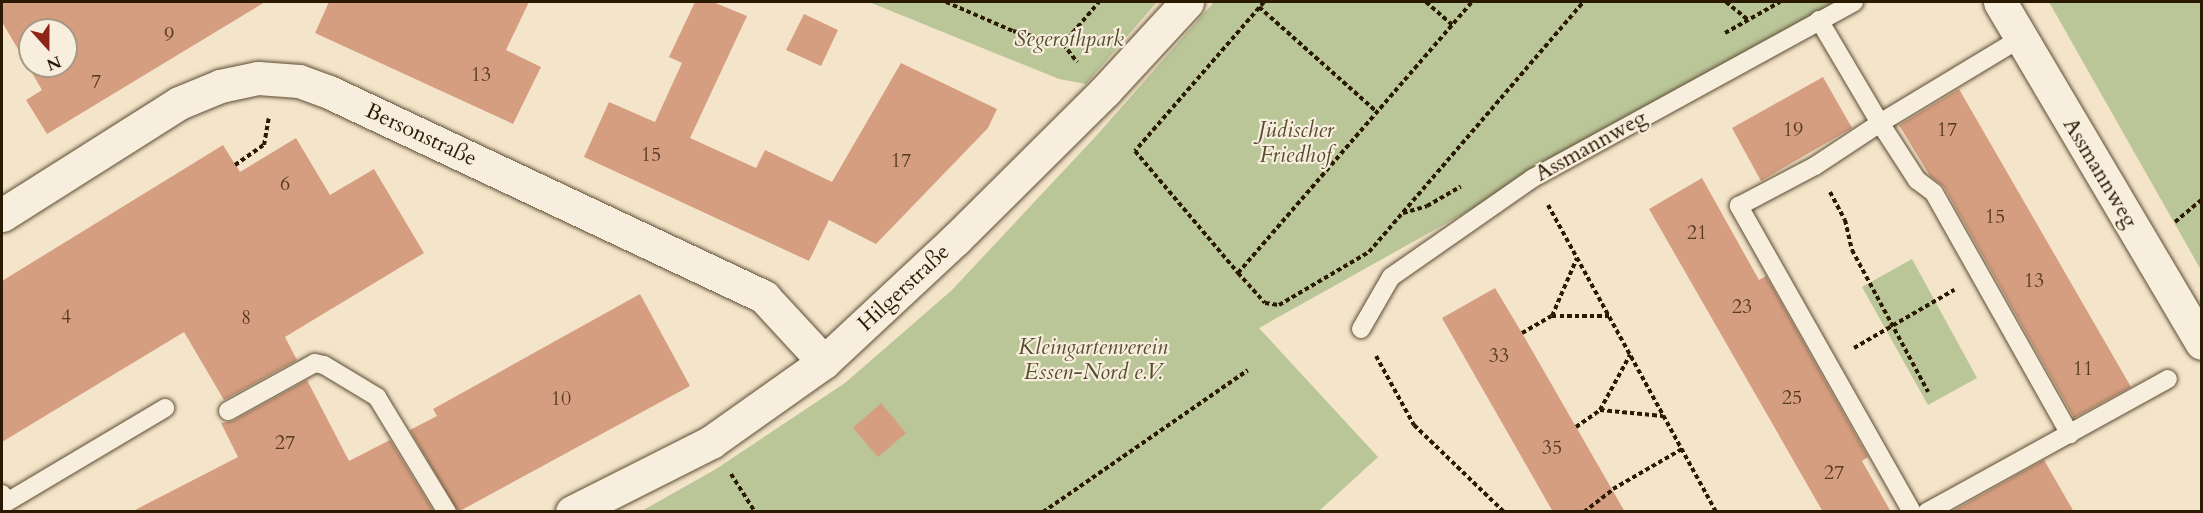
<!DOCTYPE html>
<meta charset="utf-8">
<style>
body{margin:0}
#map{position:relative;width:2203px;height:513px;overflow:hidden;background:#f4e5ca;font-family:Cardo,serif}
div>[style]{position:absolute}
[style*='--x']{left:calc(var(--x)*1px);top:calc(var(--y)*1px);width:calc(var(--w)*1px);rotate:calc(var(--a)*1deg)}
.green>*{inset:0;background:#bac598}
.building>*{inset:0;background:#d69e81}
.path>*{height:4px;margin-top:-2px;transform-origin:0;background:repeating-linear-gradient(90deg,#2b1a02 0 4.5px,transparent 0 7.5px)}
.roads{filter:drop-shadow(0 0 2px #5d4d34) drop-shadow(0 0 2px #5d4d34)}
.service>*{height:18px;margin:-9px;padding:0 9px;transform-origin:9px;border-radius:9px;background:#f8eedd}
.minor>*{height:33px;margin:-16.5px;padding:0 16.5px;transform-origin:16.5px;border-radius:16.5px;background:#f8eedd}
span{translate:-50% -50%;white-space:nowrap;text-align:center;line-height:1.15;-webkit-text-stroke:4.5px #f8eedd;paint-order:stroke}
.number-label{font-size:20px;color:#563b22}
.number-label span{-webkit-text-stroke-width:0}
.park-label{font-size:22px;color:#564d2f;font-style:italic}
.street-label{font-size:22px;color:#2b1a02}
.frame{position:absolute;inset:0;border:3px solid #2b1a02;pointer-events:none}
.north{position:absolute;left:18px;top:18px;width:60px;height:60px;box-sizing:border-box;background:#f8eedd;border:2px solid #a69985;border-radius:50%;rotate:159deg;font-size:16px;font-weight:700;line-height:24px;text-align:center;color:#2b1a02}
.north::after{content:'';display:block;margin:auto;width:21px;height:27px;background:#8f2418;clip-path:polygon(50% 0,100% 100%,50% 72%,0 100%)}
</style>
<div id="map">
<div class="green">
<div style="clip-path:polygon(869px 2px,1157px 2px,1086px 84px,1059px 79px)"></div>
<div style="clip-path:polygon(1214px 2px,1842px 2px,1259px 328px,1378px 457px,1319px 511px,640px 512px,716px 469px,845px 383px,952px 290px,1097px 135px)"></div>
<div style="clip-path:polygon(2049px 2px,2201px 2px,2201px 270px)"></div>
<div style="clip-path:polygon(1912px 259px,1977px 378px,1928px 405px,1862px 287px)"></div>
</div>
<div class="building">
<div style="clip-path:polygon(evenodd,2px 2px,265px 2px,47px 134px,26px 100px,42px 90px,2px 22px,2px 2px,30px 30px,66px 30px,66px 66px,30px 66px,30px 30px)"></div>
<div style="clip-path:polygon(329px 2px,529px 2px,506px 50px,541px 67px,513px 124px,315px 33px)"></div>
<div style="clip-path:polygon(695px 2px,713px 2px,747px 16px,690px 138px,756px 168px,765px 150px,832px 182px,901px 63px,997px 109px,988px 128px,876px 244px,829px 220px,809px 261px,584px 157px,609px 102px,655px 122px,682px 63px,669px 57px)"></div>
<div style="clip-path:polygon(804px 14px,838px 30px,821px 66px,786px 50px)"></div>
<div style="clip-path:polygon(1823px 77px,1852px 128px,1761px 181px,1732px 128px)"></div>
<div style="clip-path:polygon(1959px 89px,2131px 387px,2074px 418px,1944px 187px,1930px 176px,1899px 125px)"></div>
<div style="clip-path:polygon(296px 138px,330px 195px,374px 169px,424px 253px,285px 337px,297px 360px,224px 400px,184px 332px,2px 442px,2px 281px,223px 145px,240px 172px)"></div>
<div style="clip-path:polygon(1702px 178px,1759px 280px,1766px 276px,1868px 457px,1862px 461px,1891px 512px,1823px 512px,1649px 209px)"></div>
<div style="clip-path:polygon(1495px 288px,1522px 333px,1625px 512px,1553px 512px,1442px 318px)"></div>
<div style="clip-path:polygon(640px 294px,690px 386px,458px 512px,410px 430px,437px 416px,433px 409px)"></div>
<div style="clip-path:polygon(307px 380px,349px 461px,390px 440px,434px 512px,131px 512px,238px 457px,221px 423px,233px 421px)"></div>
<div style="clip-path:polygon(881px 403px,906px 433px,878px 457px,853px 428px)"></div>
<div style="clip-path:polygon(2044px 460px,2074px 512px,1951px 512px)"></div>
</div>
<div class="path">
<div style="--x:946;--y:2;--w:73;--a:23.4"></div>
<div style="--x:1013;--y:31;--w:52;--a:14.6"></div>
<div style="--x:1063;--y:44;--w:23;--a:52"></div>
<div style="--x:1264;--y:2;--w:197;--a:130.9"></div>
<div style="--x:1135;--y:151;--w:160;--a:49.8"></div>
<div style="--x:1238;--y:273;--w:358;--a:-49.2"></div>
<div style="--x:1426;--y:2;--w:35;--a:41"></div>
<div style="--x:1726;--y:2;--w:28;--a:39"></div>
<div style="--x:1259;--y:7;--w:158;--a:41.7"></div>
<div style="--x:1725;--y:33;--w:63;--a:-29.4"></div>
<div style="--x:1063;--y:44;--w:55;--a:-49.4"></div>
<div style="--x:235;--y:165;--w:35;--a:-35"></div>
<div style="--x:264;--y:145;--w:27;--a:-80"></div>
<div style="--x:1830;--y:192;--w:32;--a:62"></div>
<div style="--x:1845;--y:220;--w:31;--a:77"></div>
<div style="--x:1852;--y:250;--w:161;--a:61.8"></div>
<div style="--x:1548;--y:205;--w:350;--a:61.3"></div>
<div style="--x:1403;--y:213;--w:25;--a:-16"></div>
<div style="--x:1427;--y:206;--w:39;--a:-30"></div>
<div style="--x:2175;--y:222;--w:35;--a:-40"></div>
<div style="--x:1238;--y:273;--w:40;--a:48"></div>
<div style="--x:1265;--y:303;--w:14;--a:8"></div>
<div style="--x:1279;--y:305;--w:104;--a:-30.5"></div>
<div style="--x:1369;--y:252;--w:329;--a:-49.4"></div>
<div style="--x:1552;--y:316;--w:57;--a:0"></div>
<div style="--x:1522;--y:333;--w:34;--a:-30"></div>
<div style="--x:1552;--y:316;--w:63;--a:-66.7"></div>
<div style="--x:1854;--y:348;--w:116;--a:-30.1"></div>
<div style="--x:1376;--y:356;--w:79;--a:61.2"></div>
<div style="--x:1414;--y:425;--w:125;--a:44"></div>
<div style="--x:1600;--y:410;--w:63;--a:-61.4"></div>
<div style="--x:1576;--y:427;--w:29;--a:-35"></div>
<div style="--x:1600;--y:410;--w:63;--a:5.4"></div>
<div style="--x:731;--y:474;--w:45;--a:57.7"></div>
<div style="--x:1043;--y:512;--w:249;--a:-34.7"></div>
<div style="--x:1584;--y:512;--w:37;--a:-38"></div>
<div style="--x:1613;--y:489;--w:80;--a:-30.1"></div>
</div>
<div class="roads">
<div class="service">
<div style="--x:1819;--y:20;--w:120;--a:59.4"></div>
<div style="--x:1880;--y:123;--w:165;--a:-31.1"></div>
<div style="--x:1361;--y:329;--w:60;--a:-60"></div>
<div style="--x:1391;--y:277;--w:173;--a:-34.9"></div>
<div style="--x:1533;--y:178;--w:366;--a:-28.7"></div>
<div style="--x:228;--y:411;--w:99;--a:-28.9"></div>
<div style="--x:315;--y:363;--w:9;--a:13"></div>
<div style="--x:324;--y:365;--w:62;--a:31.1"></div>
<div style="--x:377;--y:397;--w:135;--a:58.7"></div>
<div style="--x:2;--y:494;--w:9;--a:58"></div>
<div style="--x:7;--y:502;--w:184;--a:-30.7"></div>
<div style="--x:1912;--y:512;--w:352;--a:-119.5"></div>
<div style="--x:1739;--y:206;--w:86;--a:-27.8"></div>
<div style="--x:1815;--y:166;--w:78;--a:-33.5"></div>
<div style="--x:1880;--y:123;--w:68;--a:57"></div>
<div style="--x:1917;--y:180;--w:21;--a:37"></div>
<div style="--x:1934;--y:193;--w:277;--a:60.6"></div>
<div style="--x:1927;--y:512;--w:275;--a:-28.9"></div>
</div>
<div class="minor">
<div style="--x:2000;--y:2;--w:396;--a:59.4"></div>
<div style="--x:2;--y:215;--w:209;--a:-32.3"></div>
<div style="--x:179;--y:103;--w:44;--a:-22.5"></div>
<div style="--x:220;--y:86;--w:39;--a:-12"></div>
<div style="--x:258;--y:78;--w:41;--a:4.2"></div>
<div style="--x:299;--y:81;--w:32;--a:20"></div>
<div style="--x:329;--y:92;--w:481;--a:25.2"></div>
<div style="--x:764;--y:297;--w:88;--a:47.3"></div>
<div style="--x:572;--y:512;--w:156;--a:-26.7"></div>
<div style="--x:711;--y:442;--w:138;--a:-35.3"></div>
<div style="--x:824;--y:362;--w:180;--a:-43"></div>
<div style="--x:956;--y:239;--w:210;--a:-44.8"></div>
<div style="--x:1105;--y:91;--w:121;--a:-47.3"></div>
</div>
</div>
<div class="number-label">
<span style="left:169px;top:34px">9</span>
<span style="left:481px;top:74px">13</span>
<span style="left:96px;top:81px">7</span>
<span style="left:1793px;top:129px">19</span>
<span style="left:1947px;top:129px">17</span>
<span style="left:651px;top:154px">15</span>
<span style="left:901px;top:160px">17</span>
<span style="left:285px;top:183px">6</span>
<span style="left:1995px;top:216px">15</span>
<span style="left:1697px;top:232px">21</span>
<span style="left:2034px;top:280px">13</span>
<span style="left:1742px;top:306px">23</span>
<span style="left:66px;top:316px">4</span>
<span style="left:246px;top:317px">8</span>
<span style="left:1499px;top:355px">33</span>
<span style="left:2083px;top:368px">11</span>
<span style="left:1792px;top:397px">25</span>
<span style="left:561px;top:398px">10</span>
<span style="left:285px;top:442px">27</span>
<span style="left:1552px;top:447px">35</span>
<span style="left:1834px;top:472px">27</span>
</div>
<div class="park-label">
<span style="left:1069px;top:40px">Segerothpark</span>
<span style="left:1296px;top:143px">Jüdischer<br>Friedhof</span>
<span style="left:1093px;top:360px">Kleingartenverein<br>Essen-Nord e.V.</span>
</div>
<div class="street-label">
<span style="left:421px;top:135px;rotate:25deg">Bersonstraße</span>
<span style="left:1591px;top:146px;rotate:-29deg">Assmannweg</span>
<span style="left:2100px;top:173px;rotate:59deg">Assmannweg</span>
<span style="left:904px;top:288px;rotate:-43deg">Hilgerstraße</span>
</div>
<div class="frame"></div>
<div class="north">N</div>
</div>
